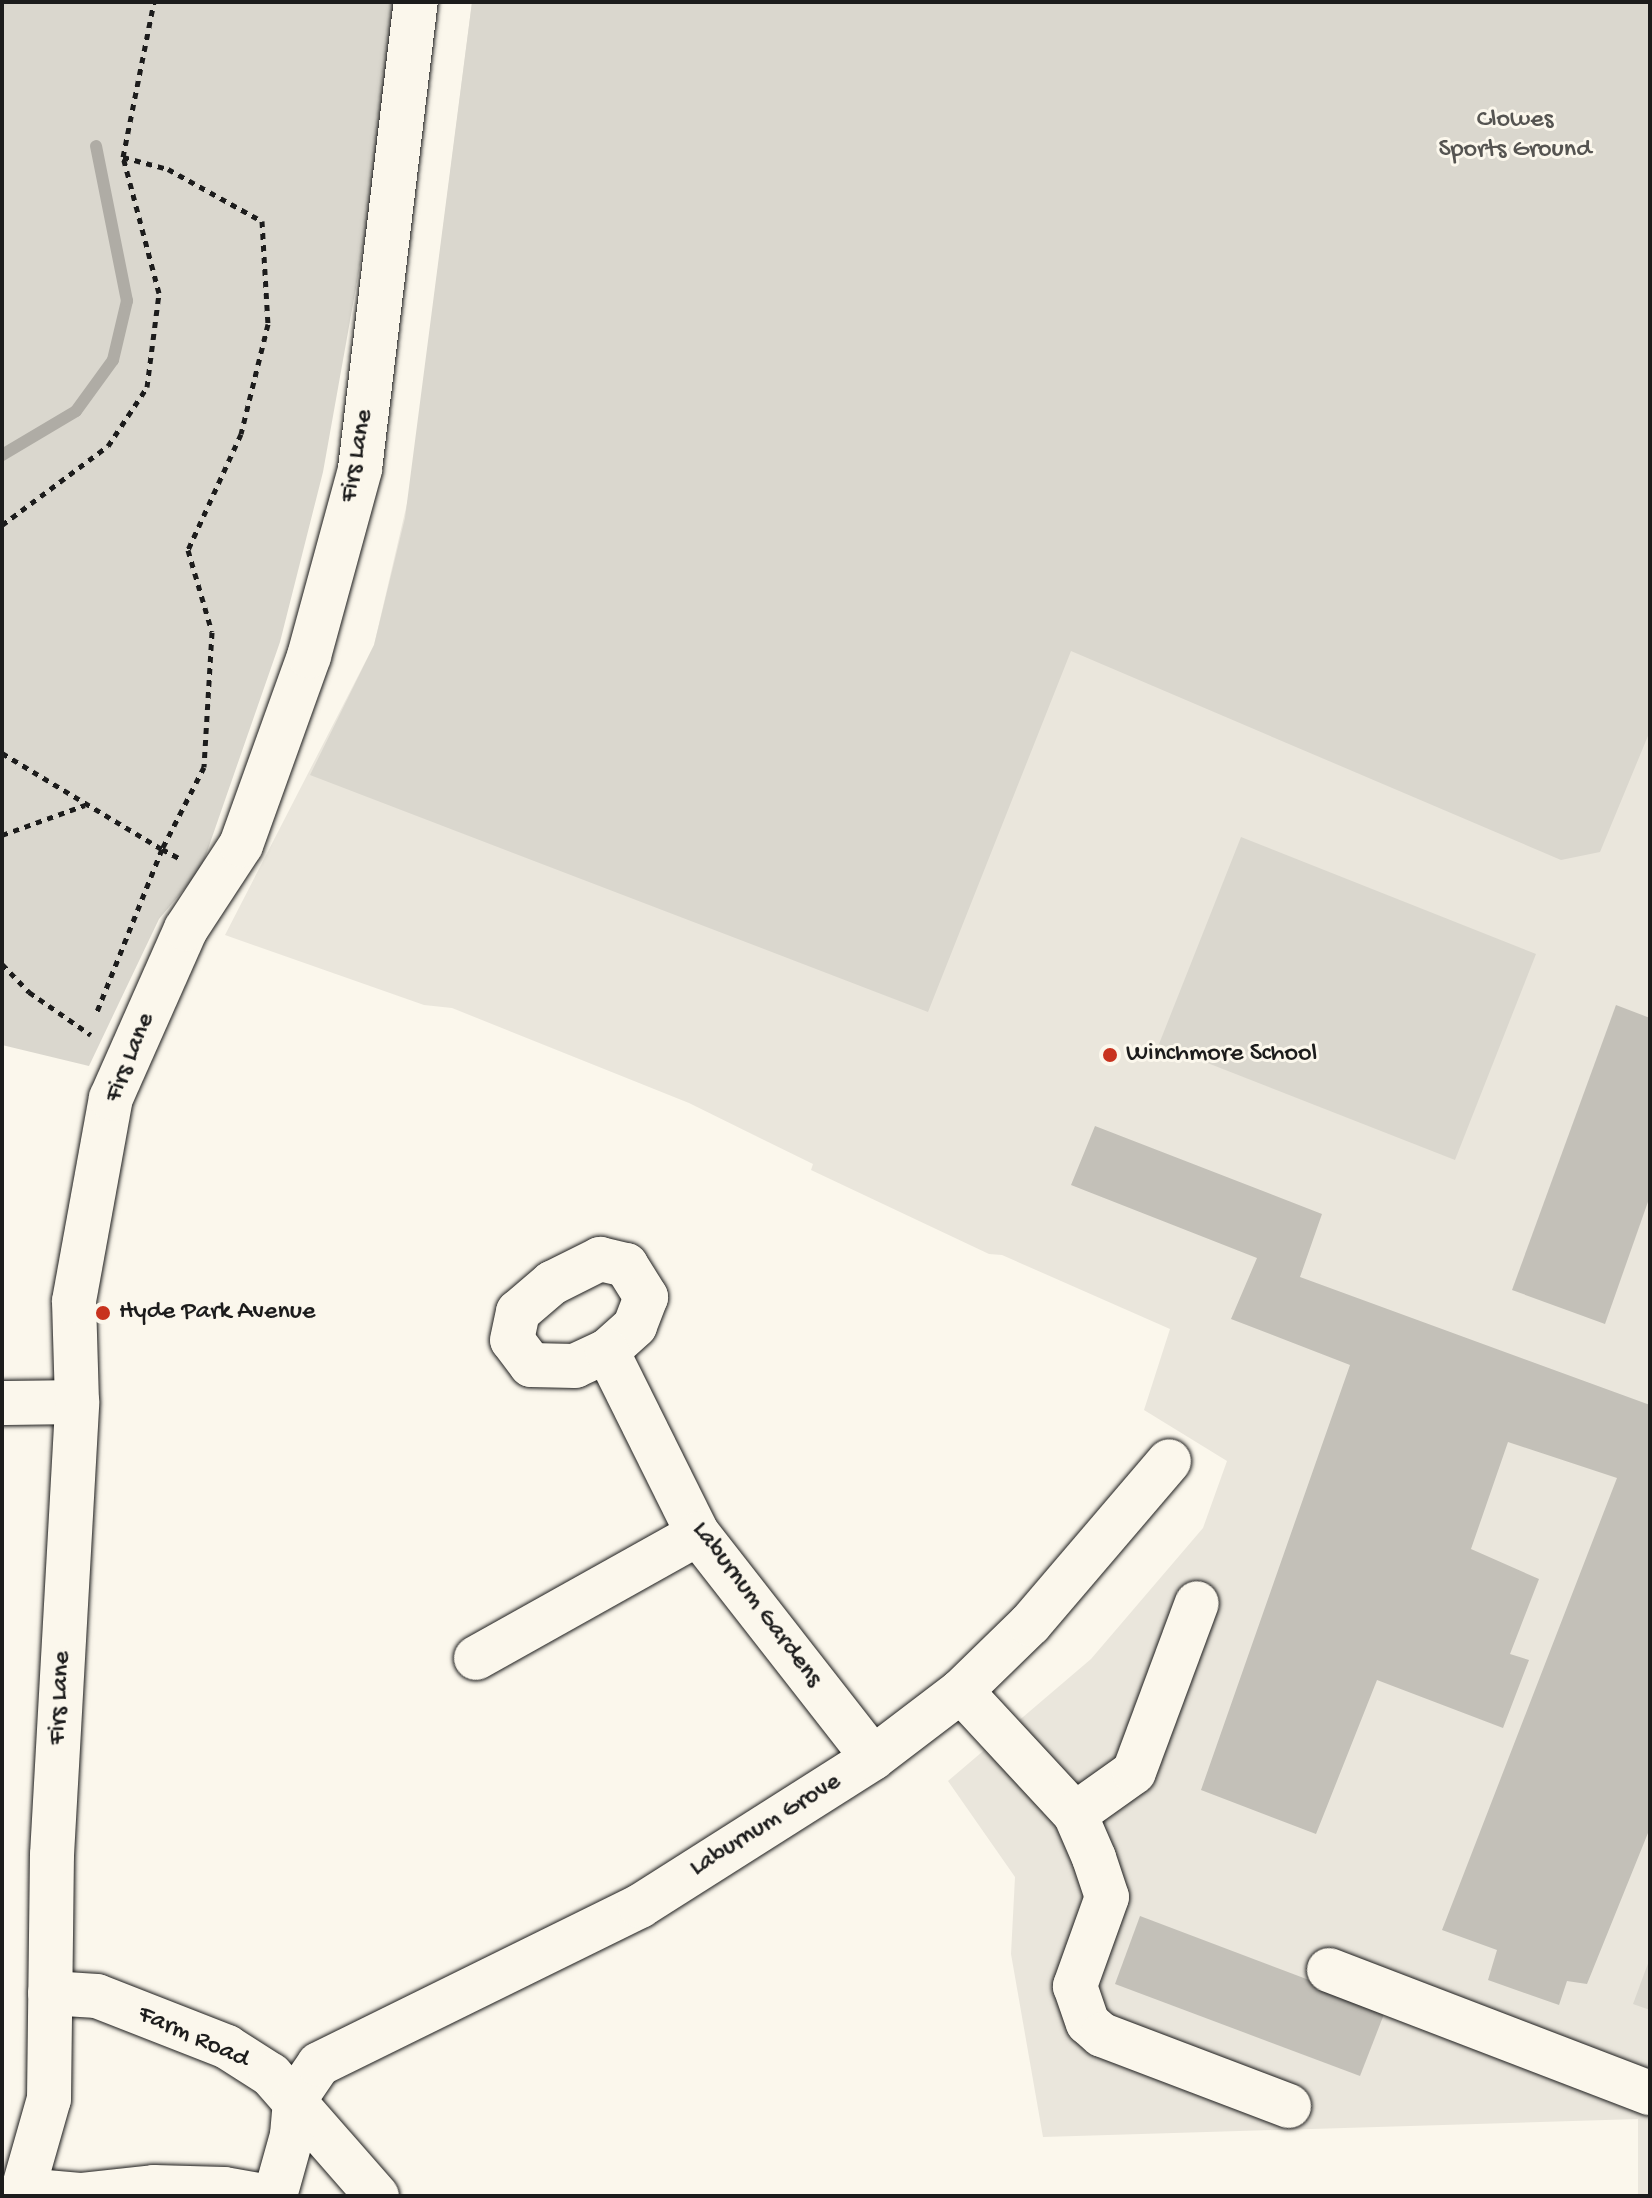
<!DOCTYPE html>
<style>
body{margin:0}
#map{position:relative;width:1652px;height:2198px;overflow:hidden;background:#fbf7ec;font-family:"Gochi Hand",sans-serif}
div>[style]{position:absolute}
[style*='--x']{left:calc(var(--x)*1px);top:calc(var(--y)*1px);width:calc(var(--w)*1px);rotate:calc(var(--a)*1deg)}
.built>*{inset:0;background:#eae6dc}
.green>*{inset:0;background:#dad7ce}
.stream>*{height:12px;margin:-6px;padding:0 6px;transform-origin:6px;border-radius:6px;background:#afaca5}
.building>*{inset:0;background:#c3c0b8}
.path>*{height:5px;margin-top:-2.5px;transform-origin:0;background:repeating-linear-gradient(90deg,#1c1c1c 0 6px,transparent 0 12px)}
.roads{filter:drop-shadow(0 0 2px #1c1c1c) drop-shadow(0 0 2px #1c1c1c)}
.minor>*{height:44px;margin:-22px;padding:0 22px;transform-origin:22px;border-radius:22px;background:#fbf7ec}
.dots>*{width:22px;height:22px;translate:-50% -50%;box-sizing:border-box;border:4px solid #fbf7ec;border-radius:50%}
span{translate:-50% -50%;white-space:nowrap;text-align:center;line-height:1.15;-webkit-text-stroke:6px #fbf7ec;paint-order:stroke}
.park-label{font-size:26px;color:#555451}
.street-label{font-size:26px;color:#1c1c1c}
.poi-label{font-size:26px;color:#1c1c1c}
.left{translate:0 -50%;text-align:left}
.frame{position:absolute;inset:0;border:4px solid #1c1c1c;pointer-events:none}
</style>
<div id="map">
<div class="built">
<div style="clip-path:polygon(472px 2px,1650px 336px,1650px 2196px,1638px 2196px,1638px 2119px,1043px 2137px,1011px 1954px,1015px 1877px,948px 1781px,1091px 1659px,1203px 1528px,1227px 1461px,1144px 1410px,1170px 1329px,1002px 1255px,989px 1254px,811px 1170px,813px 1164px,689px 1103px,452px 1008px,424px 1005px,225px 935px,374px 645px,409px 495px)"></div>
</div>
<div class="green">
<div style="clip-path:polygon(2px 2px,407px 2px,323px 472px,280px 642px,201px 869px,159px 919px,89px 1066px,2px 1045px)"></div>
<div style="clip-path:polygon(472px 2px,1650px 2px,1650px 731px,1600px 852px,1561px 860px,1071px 651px,928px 1012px,310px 775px,374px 645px,405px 518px)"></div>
<div style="clip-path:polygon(1241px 837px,1536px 954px,1455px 1160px,1159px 1044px)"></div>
<div style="clip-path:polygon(1650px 1958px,1650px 2010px,1633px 2004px)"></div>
</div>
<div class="stream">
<div style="--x:2;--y:455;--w:86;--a:-30.7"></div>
<div style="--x:76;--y:411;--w:63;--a:-54"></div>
<div style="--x:113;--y:360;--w:61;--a:-76.7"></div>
<div style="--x:127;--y:301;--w:158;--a:-101.3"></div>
</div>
<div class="building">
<div style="clip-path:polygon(1616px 1005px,1650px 1018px,1650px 1196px,1605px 1324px,1512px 1290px)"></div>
<div style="clip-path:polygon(1095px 1126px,1322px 1214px,1300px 1277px,1650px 1405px,1650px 1828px,1587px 1984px,1567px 1981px,1559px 2005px,1488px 1980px,1497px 1950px,1442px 1930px,1617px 1478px,1508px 1442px,1471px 1549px,1539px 1579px,1510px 1654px,1529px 1660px,1503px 1728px,1377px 1680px,1316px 1834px,1201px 1790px,1350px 1365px,1231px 1319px,1257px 1258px,1071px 1185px)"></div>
<div style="clip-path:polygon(1140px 1916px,1386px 2009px,1360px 2076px,1115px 1984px)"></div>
</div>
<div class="path">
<div style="--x:123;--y:157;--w:47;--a:14.9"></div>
<div style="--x:168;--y:169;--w:107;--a:29"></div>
<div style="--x:262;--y:221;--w:103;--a:86.7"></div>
<div style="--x:268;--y:324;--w:113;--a:103.8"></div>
<div style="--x:241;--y:434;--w:128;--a:114.6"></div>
<div style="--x:188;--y:550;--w:85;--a:73.7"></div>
<div style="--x:212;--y:632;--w:135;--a:93.4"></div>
<div style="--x:204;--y:767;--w:92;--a:117.1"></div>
<div style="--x:162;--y:849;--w:19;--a:28"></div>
<div style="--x:2;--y:525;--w:132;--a:-36.7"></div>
<div style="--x:108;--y:446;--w:71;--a:-56.5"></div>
<div style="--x:147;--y:387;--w:95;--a:-82.7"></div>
<div style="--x:159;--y:293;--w:141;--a:-104.8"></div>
<div style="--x:123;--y:157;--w:158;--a:-78.7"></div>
<div style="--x:2;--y:753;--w:187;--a:31"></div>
<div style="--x:162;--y:849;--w:178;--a:111.8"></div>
<div style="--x:2;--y:835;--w:88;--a:-19.9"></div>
<div style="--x:2;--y:964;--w:39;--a:46"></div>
<div style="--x:29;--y:992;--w:75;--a:34.7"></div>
</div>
<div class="roads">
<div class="minor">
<div style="--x:600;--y:1259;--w:27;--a:13"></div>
<div style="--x:626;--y:1265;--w:38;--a:58"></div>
<div style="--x:646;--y:1297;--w:31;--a:111"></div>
<div style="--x:635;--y:1326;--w:38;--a:138"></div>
<div style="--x:607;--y:1351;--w:35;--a:155"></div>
<div style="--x:575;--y:1366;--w:44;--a:-178.7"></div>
<div style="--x:531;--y:1365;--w:31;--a:-127"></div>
<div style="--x:512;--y:1340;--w:29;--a:-78"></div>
<div style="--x:518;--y:1312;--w:45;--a:-40.5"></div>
<div style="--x:552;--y:1283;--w:54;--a:-26.6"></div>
<div style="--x:607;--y:1351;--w:204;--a:63.6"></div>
<div style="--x:698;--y:1534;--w:284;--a:52"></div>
<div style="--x:2;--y:1403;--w:75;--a:-0.8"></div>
<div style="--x:476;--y:1658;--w:254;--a:-29.2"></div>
<div style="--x:961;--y:1691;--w:168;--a:47.2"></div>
<div style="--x:1075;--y:1814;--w:48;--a:66.6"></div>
<div style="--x:1094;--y:1858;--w:41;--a:71.6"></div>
<div style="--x:1107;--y:1897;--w:95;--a:109.8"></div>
<div style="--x:1075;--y:1986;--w:39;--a:71"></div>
<div style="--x:1088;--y:2023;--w:18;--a:41"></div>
<div style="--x:1102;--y:2035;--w:200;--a:20.8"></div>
<div style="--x:1075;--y:1814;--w:72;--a:-35.4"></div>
<div style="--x:1134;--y:1772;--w:180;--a:-69.6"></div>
<div style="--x:1329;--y:1970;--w:344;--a:21"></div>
<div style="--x:50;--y:1993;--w:47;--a:3.7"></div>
<div style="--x:97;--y:1996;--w:140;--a:21.4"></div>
<div style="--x:227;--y:2047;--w:52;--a:32.5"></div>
<div style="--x:271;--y:2075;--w:161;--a:48.8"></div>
<div style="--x:23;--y:2190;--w:57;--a:5"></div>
<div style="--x:80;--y:2195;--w:74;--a:-6.2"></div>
<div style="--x:154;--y:2187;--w:70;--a:1.6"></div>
<div style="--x:224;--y:2189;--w:40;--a:10"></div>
<div style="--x:15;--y:2196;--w:10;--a:-37"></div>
<div style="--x:23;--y:2190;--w:95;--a:-74.1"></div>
<div style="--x:49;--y:2099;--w:244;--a:-89.3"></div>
<div style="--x:52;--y:1855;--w:454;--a:-86.8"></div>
<div style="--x:77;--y:1402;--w:101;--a:-91.7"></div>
<div style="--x:74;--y:1301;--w:206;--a:-79.7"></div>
<div style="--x:111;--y:1098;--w:185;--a:-66.1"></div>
<div style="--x:186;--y:929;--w:100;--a:-56.8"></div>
<div style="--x:241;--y:845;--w:201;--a:-70.2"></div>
<div style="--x:309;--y:656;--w:194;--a:-74.7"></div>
<div style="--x:360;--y:469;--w:470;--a:-83.2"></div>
<div style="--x:275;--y:2196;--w:63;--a:-74.4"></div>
<div style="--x:292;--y:2135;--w:36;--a:-85"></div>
<div style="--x:295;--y:2099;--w:42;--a:-55.6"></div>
<div style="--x:319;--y:2064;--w:358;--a:-26.2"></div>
<div style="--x:640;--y:1906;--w:276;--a:-32.4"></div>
<div style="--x:873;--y:1758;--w:111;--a:-37.3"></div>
<div style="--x:961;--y:1691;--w:96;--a:-44.2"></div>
<div style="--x:1030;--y:1624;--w:214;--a:-49.5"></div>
</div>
</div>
<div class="dots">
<div style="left:1110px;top:1055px;background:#c8321e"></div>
<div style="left:103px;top:1313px;background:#c8321e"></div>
</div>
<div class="park-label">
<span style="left:1515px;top:136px">Clowes<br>Sports Ground</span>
</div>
<div class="street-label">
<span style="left:358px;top:456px;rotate:-80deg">Firs Lane</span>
<span style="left:131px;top:1058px;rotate:-68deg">Firs Lane</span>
<span style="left:756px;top:1605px;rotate:53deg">Laburnum Gardens</span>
<span style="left:61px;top:1698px;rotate:-87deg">Firs Lane</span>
<span style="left:766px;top:1826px;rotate:-32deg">Laburnum Grove</span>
<span style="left:193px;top:2038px;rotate:24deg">Farm Road</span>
</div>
<div class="poi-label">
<span class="left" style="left:1126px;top:1055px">Winchmore School</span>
<span class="left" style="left:119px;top:1313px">Hyde Park Avenue</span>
</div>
<div class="frame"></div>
</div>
